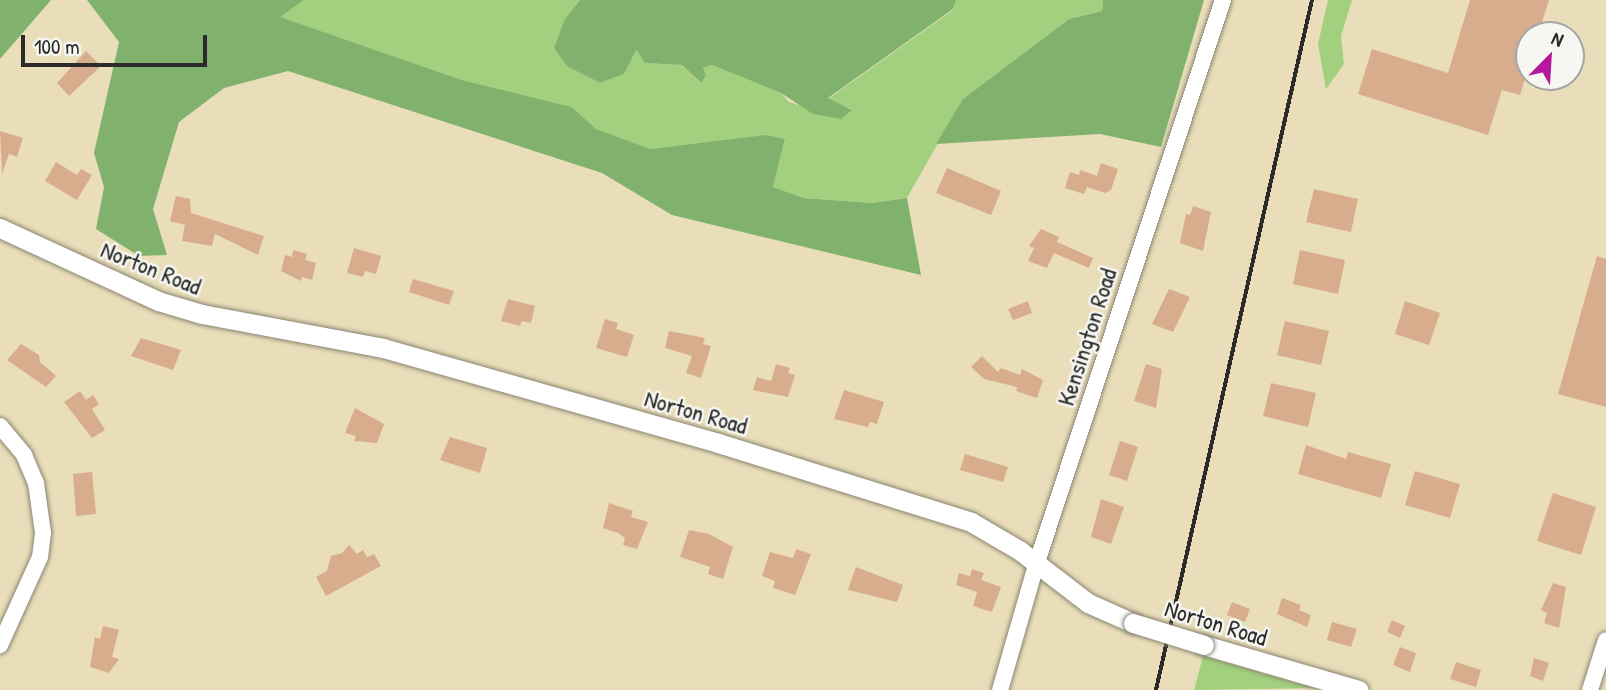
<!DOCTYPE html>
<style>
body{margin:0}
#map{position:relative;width:1606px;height:690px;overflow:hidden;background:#e9deb9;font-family:"Patrick Hand",sans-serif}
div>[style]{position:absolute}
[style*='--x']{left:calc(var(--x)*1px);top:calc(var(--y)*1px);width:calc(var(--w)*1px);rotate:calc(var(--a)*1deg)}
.green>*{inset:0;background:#a2d07e}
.forest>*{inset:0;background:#81b26d}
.building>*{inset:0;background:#d8ad8e}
.roads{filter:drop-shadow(0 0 2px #8a8472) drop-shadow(0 0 2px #8a8472)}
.minor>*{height:16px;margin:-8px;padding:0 8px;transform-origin:8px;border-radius:8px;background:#fff}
.major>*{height:19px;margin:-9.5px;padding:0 9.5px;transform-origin:9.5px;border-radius:9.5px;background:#fff}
.rail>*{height:3.5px;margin:-1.75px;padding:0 1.75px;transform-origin:1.75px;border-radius:1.75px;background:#2b2b2b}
.bridges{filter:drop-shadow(0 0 2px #8a8472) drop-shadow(0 0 2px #8a8472)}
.major-bridge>*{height:19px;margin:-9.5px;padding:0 9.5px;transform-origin:9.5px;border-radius:9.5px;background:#fff}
span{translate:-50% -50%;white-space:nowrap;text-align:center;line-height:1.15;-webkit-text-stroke:5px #f6f6f2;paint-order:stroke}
.street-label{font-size:24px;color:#2b2b2b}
.north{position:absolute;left:1515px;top:21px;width:70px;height:70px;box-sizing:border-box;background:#f6f6f2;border:2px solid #a5a5a2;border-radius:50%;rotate:24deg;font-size:19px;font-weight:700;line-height:28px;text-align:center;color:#2b2b2b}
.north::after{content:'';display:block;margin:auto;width:24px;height:32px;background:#b5179e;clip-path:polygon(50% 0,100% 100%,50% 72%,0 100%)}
.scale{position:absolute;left:21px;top:35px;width:186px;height:32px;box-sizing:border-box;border:4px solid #2b2b2b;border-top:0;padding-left:9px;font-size:21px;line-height:24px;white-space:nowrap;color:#2b2b2b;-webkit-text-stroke:5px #f6f6f2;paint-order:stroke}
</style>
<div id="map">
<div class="green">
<div style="clip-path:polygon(304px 0,580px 0,565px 19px,568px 67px,600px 83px,624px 74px,635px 49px,645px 63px,682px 65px,700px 83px,706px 75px,703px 68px,712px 65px,781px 93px,789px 102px,841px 118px,851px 109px,828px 99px,953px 10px,956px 0,1103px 0,1102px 11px,1069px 19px,963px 99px,907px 198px,872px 203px,804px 198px,773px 187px,785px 140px,651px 149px,596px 129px,572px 107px,462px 80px,279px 17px)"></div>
<div style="clip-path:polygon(1328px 0,1352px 0,1341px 36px,1344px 64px,1326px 89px,1318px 44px)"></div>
<div style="clip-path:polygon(1203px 656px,1314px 688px,1194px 690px)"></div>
</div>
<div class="forest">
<div style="clip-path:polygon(0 0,51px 0,0 59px)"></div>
<div style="clip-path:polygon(87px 0,304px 0,280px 17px,462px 80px,572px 107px,596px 129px,651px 149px,766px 135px,785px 139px,773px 187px,804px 198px,872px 203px,907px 198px,921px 275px,672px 215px,602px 173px,288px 71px,224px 88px,179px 122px,153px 209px,167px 255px,139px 256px,96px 229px,104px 187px,94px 153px,119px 42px)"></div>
<div style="clip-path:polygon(580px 0,956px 0,953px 9px,828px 98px,852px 110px,841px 119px,813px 114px,781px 93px,712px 65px,703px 68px,706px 75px,701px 83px,682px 65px,645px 63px,636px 50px,624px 74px,600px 83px,568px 67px,554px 48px,565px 19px)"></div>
<div style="clip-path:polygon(1103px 0,1204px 0,1161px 147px,1100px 134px,936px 144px,963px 99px,1069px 19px,1102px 11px)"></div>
</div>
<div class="building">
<div style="clip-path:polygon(1470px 0,1549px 0,1538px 35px,1529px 35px,1529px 66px,1520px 95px,1502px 90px,1488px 135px,1358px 94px,1372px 49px,1448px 73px)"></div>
<div style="clip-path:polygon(86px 51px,101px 66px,69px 96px,57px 83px)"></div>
<div style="clip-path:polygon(0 131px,23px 138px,17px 157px,9px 154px,2px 174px)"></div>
<div style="clip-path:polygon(56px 162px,77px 175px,81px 169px,92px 175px,77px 200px,45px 181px)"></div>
<div style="clip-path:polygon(1101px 163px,1118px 169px,1111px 190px,1105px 193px,1087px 187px,1084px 194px,1065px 188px,1070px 172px,1079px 175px,1080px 170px,1097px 176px)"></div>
<div style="clip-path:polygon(947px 168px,1001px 191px,991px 215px,936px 193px)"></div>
<div style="clip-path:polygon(1314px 189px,1358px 199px,1351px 232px,1306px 222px)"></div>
<div style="clip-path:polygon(176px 196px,190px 199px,191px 213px,264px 236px,258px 255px,215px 234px,212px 246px,182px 241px,185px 225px,170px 221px)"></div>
<div style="clip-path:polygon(1193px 206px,1211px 212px,1203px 251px,1180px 243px,1186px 214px,1190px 215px)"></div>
<div style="clip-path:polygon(1041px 229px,1059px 237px,1057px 242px,1093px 258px,1089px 268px,1054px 253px,1047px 268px,1028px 261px,1034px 248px,1029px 246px)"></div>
<div style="clip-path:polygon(354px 248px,381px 256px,376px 274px,365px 271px,363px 277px,347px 273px)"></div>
<div style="clip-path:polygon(293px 250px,307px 254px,305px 260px,316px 263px,312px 280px,302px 277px,301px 281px,281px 271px,285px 255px,292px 257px)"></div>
<div style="clip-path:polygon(1300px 250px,1345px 260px,1338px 294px,1293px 284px)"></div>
<div style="clip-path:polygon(1597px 256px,1606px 259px,1606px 407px,1558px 394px)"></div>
<div style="clip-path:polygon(413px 279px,454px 291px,449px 305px,409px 292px)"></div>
<div style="clip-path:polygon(1169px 289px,1190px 297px,1173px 332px,1152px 324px)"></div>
<div style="clip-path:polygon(508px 299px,535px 306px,531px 323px,522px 321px,520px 326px,501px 321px)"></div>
<div style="clip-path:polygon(1028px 301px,1032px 313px,1013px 320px,1008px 309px)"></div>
<div style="clip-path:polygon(1405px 301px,1440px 313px,1429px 345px,1395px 334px)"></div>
<div style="clip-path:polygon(605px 319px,618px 323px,616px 329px,634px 335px,627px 357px,596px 348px)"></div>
<div style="clip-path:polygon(1285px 321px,1329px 331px,1321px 365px,1277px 355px)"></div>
<div style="clip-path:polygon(669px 331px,705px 338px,703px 344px,711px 346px,701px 378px,686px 373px,692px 356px,665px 348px)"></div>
<div style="clip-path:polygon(141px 338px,181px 350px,173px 370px,131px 356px)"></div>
<div style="clip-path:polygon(21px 344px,39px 355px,40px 362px,56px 376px,46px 387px,7px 360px)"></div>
<div style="clip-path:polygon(982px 356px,998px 372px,1001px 368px,1020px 375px,1022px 369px,1043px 380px,1037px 398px,1016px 391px,1017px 387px,984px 379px,971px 367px)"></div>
<div style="clip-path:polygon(776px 364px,790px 368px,788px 373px,795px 375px,788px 397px,753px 390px,757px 377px,771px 381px)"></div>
<div style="clip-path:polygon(1146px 364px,1162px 369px,1156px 408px,1134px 401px)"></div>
<div style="clip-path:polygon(1271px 383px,1316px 393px,1308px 427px,1263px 416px)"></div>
<div style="clip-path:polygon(844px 390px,884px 402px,877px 424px,870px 422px,868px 427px,834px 419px)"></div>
<div style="clip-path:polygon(80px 391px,86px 400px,93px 395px,99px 404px,92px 409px,105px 430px,92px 438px,64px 402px)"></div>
<div style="clip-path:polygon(355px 408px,384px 424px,377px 443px,354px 441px,356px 436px,345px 433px)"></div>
<div style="clip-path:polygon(450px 437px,487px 448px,480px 473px,440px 460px)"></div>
<div style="clip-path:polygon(1120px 441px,1138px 447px,1127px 481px,1109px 475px)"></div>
<div style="clip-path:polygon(1306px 445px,1346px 459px,1348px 452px,1391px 464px,1381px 498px,1298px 474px)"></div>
<div style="clip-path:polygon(965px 454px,1008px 467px,1003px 482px,960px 470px)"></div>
<div style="clip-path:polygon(1415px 471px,1460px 484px,1450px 518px,1405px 505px)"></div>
<div style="clip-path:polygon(92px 472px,96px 514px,76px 516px,73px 474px)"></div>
<div style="clip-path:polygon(1553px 493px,1596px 507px,1581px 555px,1537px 541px)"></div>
<div style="clip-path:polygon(1101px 499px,1124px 507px,1111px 544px,1091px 537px)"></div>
<div style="clip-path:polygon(609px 503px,633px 511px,631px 517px,648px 522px,637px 549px,623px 545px,625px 538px,618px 533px,603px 528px)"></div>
<div style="clip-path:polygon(689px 530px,709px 534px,733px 547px,723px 579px,708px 574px,710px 567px,680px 557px)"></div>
<div style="clip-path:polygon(349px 545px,357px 554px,363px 550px,367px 557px,374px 554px,381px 566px,326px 596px,316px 577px,327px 571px,331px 556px,342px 553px)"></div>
<div style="clip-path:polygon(796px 549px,811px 554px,795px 595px,773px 588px,775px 581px,762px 576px,770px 552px,793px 558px)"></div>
<div style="clip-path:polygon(856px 567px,903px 585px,897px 602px,848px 590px)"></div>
<div style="clip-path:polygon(972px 569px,984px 573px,981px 580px,1001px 587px,992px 612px,973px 606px,977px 592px,956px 585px,959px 573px,970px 576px)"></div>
<div style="clip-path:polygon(1553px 583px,1566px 587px,1559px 628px,1544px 623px,1547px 613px,1541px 610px)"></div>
<div style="clip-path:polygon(1282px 598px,1301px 605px,1299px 610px,1311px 615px,1307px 627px,1277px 614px)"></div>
<div style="clip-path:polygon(1232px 602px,1250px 609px,1245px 622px,1227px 615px)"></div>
<div style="clip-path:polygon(1392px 620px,1405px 626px,1400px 638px,1387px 632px)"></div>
<div style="clip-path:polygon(1332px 622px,1357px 629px,1351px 647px,1327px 640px)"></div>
<div style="clip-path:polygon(103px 626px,119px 630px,112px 657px,119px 659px,109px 673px,90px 667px,95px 637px,100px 639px)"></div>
<div style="clip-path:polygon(1400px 647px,1416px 653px,1410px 672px,1393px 665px)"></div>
<div style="clip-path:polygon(1534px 658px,1549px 663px,1543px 681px,1530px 676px)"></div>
<div style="clip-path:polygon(1456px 662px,1481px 670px,1476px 687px,1450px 679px)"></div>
</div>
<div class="roads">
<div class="minor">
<div style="--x:0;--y:426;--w:38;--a:50"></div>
<div style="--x:24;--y:455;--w:30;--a:67"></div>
<div style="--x:36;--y:483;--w:50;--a:82"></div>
<div style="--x:43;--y:533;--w:24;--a:97"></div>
<div style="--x:40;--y:557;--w:97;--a:114.4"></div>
<div style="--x:1000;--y:690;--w:133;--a:-73.9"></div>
<div style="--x:1037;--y:562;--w:592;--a:-71.69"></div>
<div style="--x:1590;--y:690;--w:52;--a:-72.3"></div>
</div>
<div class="major">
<div style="--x:0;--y:228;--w:174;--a:24.8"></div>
<div style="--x:158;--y:301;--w:46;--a:16.5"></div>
<div style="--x:202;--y:314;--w:184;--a:10.6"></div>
<div style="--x:383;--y:348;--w:348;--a:15.8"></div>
<div style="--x:718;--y:443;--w:265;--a:17.3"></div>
<div style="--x:971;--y:522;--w:56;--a:30.3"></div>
<div style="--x:1019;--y:550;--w:87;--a:37.5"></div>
<div style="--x:1088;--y:603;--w:49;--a:24"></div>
<div style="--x:1204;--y:645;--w:161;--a:16.2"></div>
</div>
</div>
<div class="rail">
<div style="--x:1156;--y:690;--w:707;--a:-77.26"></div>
</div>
<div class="bridges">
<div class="major-bridge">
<div style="--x:1133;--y:623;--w:74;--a:17.2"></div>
</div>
</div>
<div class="street-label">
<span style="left:151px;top:268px;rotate:22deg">Norton Road</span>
<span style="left:1087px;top:337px;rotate:-72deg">Kensington Road</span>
<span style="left:696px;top:412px;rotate:16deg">Norton Road</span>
<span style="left:1216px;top:623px;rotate:17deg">Norton Road</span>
</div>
<div class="north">N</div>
<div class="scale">100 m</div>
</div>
